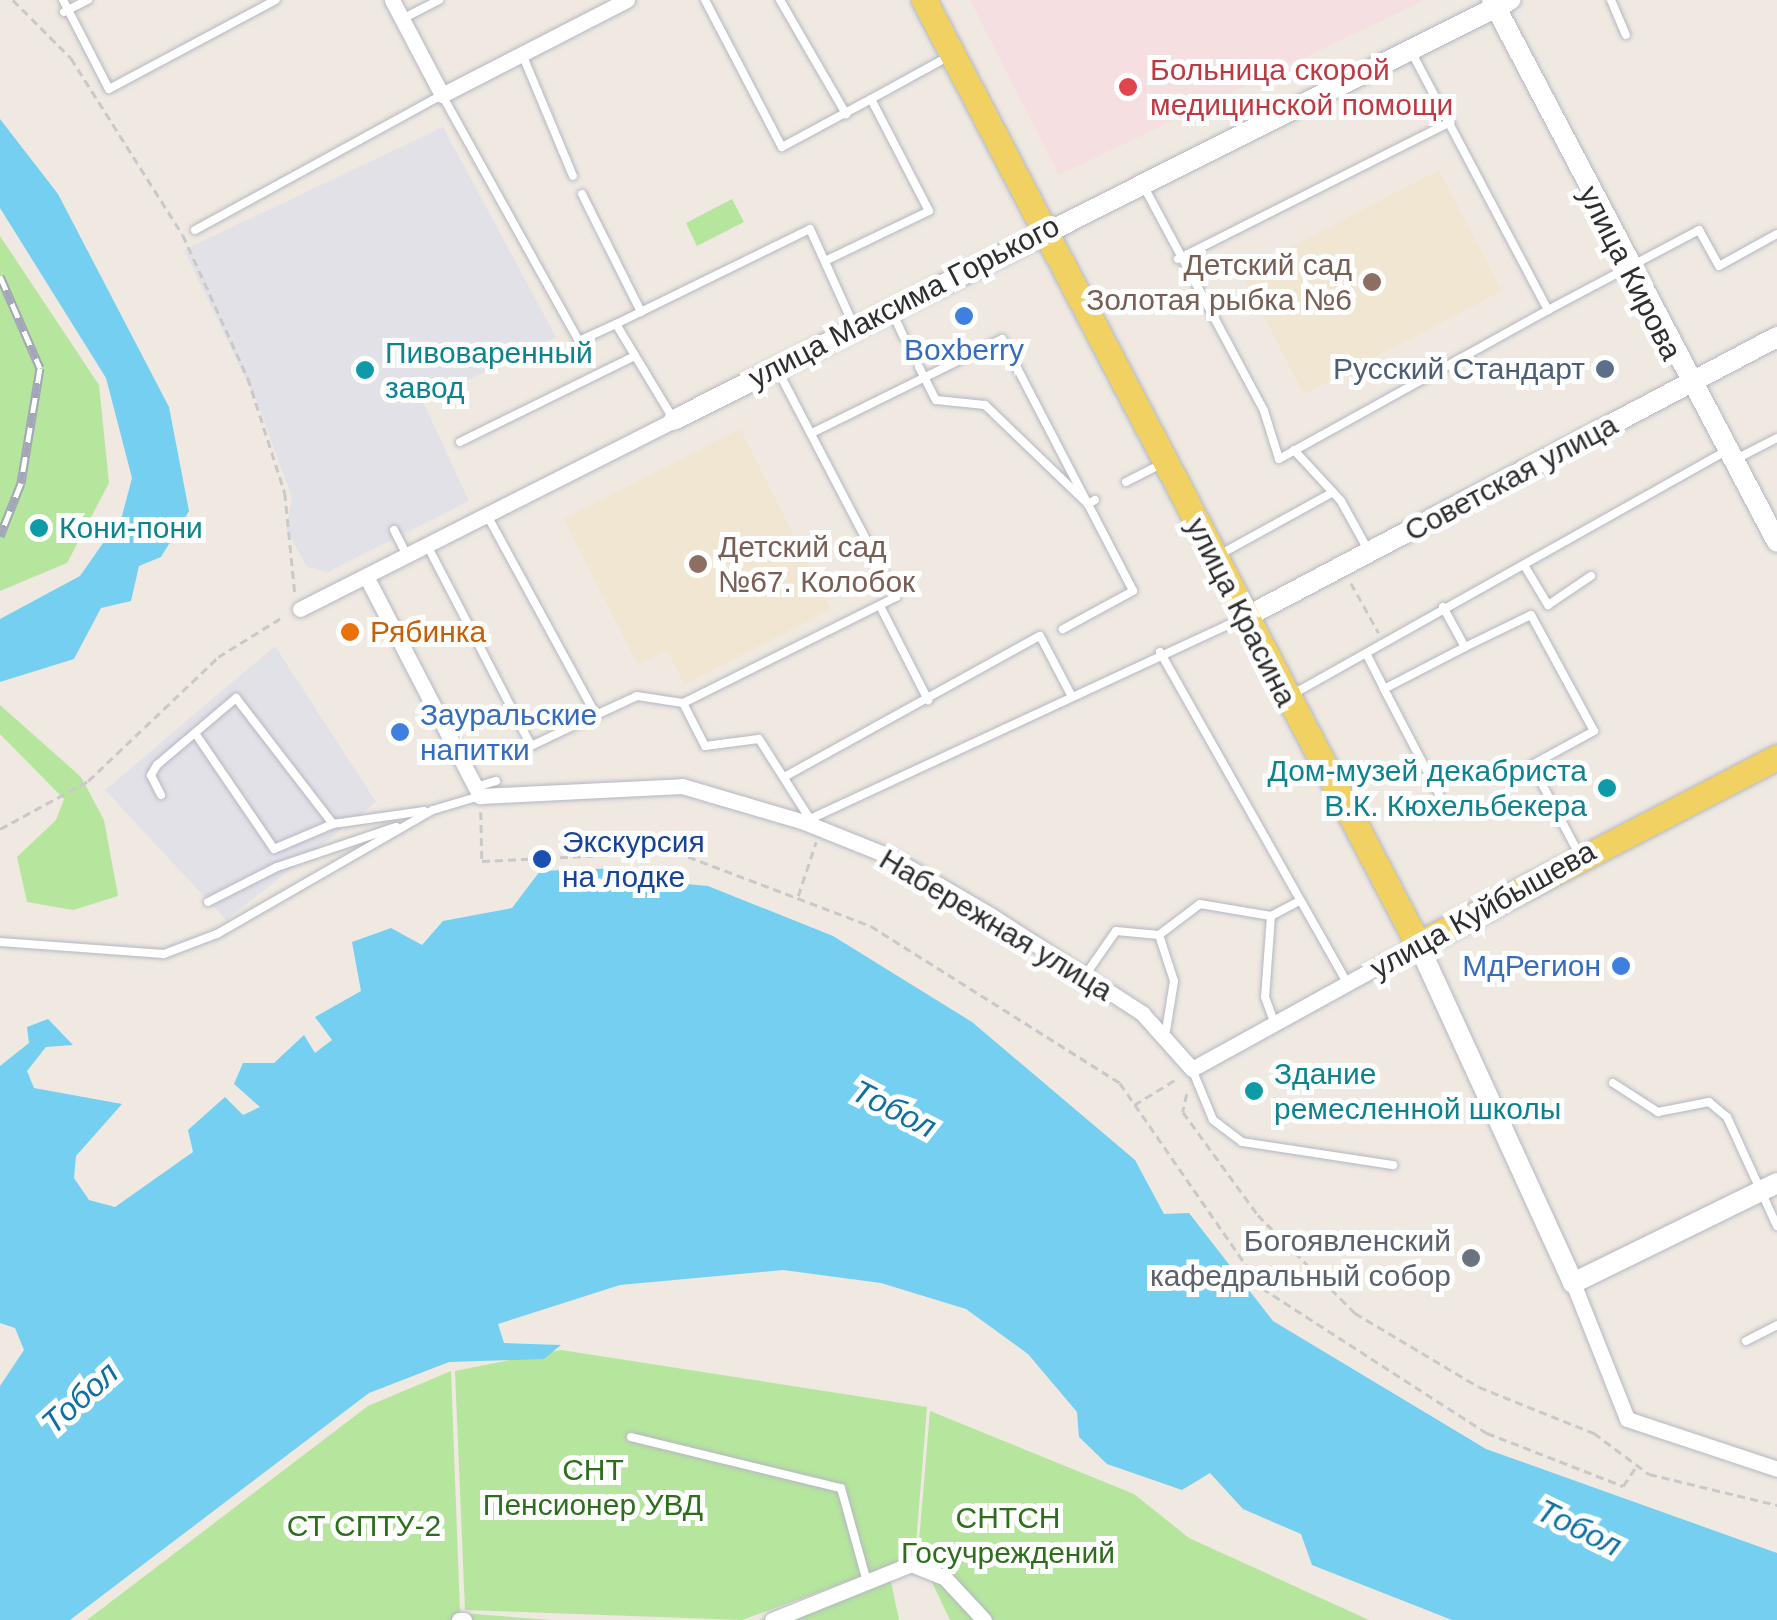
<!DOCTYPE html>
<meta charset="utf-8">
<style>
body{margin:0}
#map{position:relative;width:1777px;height:1620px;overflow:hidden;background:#efe9e1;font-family:Helvetica,sans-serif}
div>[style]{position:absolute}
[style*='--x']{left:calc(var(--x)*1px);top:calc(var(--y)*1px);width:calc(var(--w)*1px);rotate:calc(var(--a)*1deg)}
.industrial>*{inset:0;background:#e3e1e8}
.education>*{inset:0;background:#f0e6d1}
.medical>*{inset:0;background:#f5dfe0}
.green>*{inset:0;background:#b6e59e}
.water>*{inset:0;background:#75cff0}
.path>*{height:2.5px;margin-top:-1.25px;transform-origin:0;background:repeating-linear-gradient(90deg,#c9c9c9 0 8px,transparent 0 13px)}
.roads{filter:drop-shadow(0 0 2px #b4b7c1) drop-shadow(0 0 2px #b4b7c1)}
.service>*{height:8px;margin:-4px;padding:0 4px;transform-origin:4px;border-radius:4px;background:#fff}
.minor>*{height:15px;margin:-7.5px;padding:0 7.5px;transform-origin:7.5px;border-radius:7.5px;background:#fff}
.tertiary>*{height:20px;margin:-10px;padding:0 10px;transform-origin:10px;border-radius:10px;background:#fff}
.primary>*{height:25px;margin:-12.5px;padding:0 12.5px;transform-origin:12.5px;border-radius:12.5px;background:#f2d163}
.rail>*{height:9px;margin-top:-4.5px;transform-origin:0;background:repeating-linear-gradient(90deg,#fff 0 15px,#a3a6b8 0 30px);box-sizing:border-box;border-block:2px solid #a3a6b8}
.dots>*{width:28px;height:28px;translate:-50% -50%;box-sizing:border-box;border:5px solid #fff;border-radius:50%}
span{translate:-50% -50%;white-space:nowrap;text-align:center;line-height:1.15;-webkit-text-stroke:10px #fff;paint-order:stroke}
.health-label{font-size:30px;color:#be3a42}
.left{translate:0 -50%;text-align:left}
.education-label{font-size:30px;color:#785e54}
.right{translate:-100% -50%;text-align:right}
.street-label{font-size:30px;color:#2e2e2e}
.shop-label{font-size:30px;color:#366cbe}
.culture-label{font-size:30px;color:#0d838f}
.service-label{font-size:30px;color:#4e5e75}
.food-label{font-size:30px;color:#c56008}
.transit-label{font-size:30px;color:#164399}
.worship-label{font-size:30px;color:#5b616d}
.park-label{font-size:30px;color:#2c6e1b}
.water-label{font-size:32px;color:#0d6fa3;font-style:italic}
</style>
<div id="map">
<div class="industrial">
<div style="clip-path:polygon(443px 127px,556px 337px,423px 402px,469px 501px,328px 572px,307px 567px,286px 529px,292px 498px,259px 407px,184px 250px)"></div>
<div style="clip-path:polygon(275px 646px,376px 802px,226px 920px,105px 790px)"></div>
</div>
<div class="education">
<div style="clip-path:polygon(1439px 170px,1502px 291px,1304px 394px,1241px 273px)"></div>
<div style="clip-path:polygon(740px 429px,831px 609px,684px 684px,667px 650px,638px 665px,564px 519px)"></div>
</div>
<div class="medical">
<div style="clip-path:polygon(970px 0,1425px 0,1059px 175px)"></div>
</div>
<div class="green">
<div style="clip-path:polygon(732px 199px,744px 222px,697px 246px,686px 223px)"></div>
<div style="clip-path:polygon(0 236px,99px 385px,109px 483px,67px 563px,0 591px)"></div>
<div style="clip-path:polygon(0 705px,81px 777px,104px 820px,118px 896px,73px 910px,27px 902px,17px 857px,56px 820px,64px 799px,0 734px)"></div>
<div style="clip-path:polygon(561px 1350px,927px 1407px,915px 1557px,742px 1620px,465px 1610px,455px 1371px)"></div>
<div style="clip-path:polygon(451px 1371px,460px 1613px,552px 1620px,87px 1620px,368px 1406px)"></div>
<div style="clip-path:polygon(930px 1411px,1134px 1494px,1189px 1538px,1369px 1620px,950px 1620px,918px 1553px)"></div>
<div style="clip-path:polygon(890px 1577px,899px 1620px,759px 1620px)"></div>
</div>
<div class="water">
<div style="clip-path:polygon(0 119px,58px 194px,169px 407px,189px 511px,161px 557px,139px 566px,131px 601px,101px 608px,74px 659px,0 682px,0 619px,80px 576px,122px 516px,132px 478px,106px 378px,0 208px)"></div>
<div style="clip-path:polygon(623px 868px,632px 879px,708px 886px,833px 936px,972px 1022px,1135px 1160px,1164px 1214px,1189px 1213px,1273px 1321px,1486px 1449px,1777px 1553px,1777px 1620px,1452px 1620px,1312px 1565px,1301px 1534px,1243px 1509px,1210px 1473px,1182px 1490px,1107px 1464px,1079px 1437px,1077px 1412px,1028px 1354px,966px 1309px,881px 1283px,783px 1270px,620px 1285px,498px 1324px,504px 1343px,561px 1345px,544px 1359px,449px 1362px,369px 1393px,70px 1620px,0 1620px,0 1386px,24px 1350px,15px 1328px,0 1323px,0 1066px,29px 1043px,27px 1027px,48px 1019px,73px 1045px,46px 1047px,27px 1071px,34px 1088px,122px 1104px,76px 1156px,74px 1178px,89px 1200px,115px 1207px,193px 1152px,188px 1130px,225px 1097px,243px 1115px,260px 1107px,234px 1084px,243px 1063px,274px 1063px,304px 1035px,315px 1053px,332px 1040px,315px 1017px,361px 991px,352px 942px,391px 928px,422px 945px,443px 921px,512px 908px,540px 871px)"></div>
</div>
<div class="path">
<div style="--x:13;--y:0;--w:82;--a:45"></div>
<div style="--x:71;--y:58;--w:209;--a:57.7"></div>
<div style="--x:183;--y:235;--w:157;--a:65.6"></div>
<div style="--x:248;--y:378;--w:121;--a:72.2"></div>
<div style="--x:285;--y:493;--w:100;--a:84.3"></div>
<div style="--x:1351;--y:583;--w:57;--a:60.8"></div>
<div style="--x:481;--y:812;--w:49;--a:88.8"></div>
<div style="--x:482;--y:861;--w:194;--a:-2.7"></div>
<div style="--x:676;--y:852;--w:209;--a:20.8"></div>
<div style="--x:871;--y:926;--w:294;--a:32.2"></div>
<div style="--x:1120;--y:1083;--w:249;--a:55.3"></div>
<div style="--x:1262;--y:1288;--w:268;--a:32.8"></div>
<div style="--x:1487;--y:1433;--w:146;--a:21.3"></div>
<div style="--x:1623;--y:1486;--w:25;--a:-56"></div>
<div style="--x:0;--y:829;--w:100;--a:-28.6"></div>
<div style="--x:88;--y:781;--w:180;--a:-43.6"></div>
<div style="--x:218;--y:657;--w:78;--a:-31.8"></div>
<div style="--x:798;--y:896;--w:57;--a:-71.6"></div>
<div style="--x:1187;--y:1094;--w:18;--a:103"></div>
<div style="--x:1183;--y:1112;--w:127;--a:53.9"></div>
<div style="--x:1258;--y:1215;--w:138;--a:45.3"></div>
<div style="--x:1355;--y:1313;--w:144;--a:30.8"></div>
<div style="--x:1479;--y:1387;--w:124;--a:21.8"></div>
<div style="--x:1594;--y:1433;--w:69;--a:36.7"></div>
<div style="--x:1649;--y:1474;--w:132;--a:13.6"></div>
<div style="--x:1134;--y:1105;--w:52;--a:-31.5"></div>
</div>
<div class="roads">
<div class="service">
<div style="--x:63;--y:0;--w:100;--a:62.7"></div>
<div style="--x:109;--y:89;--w:189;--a:-28.1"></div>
<div style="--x:705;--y:0;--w:166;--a:62.4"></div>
<div style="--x:782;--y:147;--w:101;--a:-28.3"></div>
<div style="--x:871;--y:99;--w:126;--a:62.6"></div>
<div style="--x:929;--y:211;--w:115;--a:154.3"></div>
<div style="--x:780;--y:0;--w:132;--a:59.9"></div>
<div style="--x:1611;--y:0;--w:38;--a:67"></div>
<div style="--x:64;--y:12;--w:27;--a:-27"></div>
<div style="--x:402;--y:19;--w:42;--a:-27.2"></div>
<div style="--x:522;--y:54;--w:132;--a:67.3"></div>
<div style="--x:871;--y:99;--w:91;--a:-28.8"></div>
<div style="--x:1143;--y:185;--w:256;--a:61.8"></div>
<div style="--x:1264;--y:411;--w:50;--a:72.6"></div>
<div style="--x:1279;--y:459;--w:308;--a:-29"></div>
<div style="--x:1548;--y:310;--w:291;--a:-117.9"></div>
<div style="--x:582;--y:194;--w:132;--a:63.4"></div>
<div style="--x:195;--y:230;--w:281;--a:-28.7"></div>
<div style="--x:442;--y:95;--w:282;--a:60.9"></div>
<div style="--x:579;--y:341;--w:41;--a:-24.7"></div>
<div style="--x:616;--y:324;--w:112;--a:58.9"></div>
<div style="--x:1178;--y:259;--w:305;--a:-26.7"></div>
<div style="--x:1548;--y:310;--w:171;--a:-27.9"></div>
<div style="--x:1699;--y:230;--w:41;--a:60.9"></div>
<div style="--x:1719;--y:266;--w:66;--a:-28.9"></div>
<div style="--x:893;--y:314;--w:26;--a:65"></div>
<div style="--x:616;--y:324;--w:216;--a:-26.1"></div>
<div style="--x:810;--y:229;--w:109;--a:65.6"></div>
<div style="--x:919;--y:367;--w:37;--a:63"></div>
<div style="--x:936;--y:400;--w:49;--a:5.8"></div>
<div style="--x:985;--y:405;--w:143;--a:43.9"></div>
<div style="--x:1088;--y:504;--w:8;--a:-30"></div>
<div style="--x:778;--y:371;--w:255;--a:62.4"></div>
<div style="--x:896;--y:597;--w:238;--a:153.5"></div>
<div style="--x:683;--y:703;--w:48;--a:62.9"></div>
<div style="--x:705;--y:746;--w:54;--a:-7.4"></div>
<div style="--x:759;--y:739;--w:95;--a:57.5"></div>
<div style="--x:812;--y:433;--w:212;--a:-26.3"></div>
<div style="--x:1002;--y:339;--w:284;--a:62.5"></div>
<div style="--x:1133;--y:591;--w:80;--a:151.5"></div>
<div style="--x:460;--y:442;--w:195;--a:-26.2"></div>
<div style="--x:1294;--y:450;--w:69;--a:47.3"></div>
<div style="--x:1341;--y:501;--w:56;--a:61.1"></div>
<div style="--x:1736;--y:459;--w:46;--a:-27.1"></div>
<div style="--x:1126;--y:482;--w:38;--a:-27"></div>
<div style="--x:394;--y:530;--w:29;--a:63"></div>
<div style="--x:427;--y:545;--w:226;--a:62.6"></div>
<div style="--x:531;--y:746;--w:72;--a:-25.5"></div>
<div style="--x:596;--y:715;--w:228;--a:-118.6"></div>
<div style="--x:1219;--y:555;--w:130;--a:-28.9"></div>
<div style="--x:1524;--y:565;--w:47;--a:59"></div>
<div style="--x:1548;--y:605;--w:52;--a:-34"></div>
<div style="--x:880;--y:606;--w:106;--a:62.9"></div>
<div style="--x:1443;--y:607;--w:46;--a:61.2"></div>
<div style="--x:1465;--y:647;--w:73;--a:-25.9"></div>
<div style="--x:1531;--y:615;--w:132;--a:61.5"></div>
<div style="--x:1594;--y:731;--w:71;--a:151.3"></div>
<div style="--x:1532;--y:765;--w:103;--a:62.2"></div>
<div style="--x:1160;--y:652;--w:380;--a:60.5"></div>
<div style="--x:1367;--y:655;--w:38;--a:63"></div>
<div style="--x:1384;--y:689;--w:91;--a:-27.4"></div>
<div style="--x:1384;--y:689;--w:119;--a:62.4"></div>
<div style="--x:1293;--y:694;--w:495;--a:-29.3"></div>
<div style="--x:596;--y:715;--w:45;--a:-24.9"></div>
<div style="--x:637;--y:696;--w:47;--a:8.7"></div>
<div style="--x:195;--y:733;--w:140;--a:55.7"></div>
<div style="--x:274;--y:849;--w:64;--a:-23"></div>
<div style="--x:786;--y:776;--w:290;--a:-28.9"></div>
<div style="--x:1040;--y:636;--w:64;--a:62.2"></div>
<div style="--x:476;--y:787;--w:21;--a:-17"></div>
<div style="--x:161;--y:795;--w:22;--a:-117"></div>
<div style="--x:151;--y:775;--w:12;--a:-59"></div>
<div style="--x:157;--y:765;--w:104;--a:-40.3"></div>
<div style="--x:236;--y:698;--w:159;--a:52.4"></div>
<div style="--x:333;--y:824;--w:92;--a:-8.1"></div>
<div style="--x:808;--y:820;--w:481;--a:-24.9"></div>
<div style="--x:208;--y:902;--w:77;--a:-26.9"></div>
<div style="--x:277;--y:867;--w:126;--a:-18.6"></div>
<div style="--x:1271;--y:916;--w:81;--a:94.2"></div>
<div style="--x:1265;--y:997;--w:30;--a:70"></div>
<div style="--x:1159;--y:935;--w:48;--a:71.9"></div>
<div style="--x:1174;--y:981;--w:51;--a:99.1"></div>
<div style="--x:0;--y:942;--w:164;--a:4.2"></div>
<div style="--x:164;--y:954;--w:57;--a:-20.7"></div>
<div style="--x:217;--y:934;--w:249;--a:-29.9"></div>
<div style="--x:433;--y:810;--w:49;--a:-16.6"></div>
<div style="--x:1086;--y:974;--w:52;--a:-55.1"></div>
<div style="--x:1116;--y:931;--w:43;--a:5.3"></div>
<div style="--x:1159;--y:935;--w:51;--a:-37.1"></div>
<div style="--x:1200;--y:904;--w:72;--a:9.6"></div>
<div style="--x:1271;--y:916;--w:30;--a:-28"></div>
<div style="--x:1192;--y:1069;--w:55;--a:67.6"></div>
<div style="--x:1213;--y:1120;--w:36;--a:37"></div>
<div style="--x:1242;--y:1142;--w:153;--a:8.7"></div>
<div style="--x:1613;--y:1083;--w:54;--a:32.8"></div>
<div style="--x:1658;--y:1112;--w:52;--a:-11.1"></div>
<div style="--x:1709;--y:1102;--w:23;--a:40"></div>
<div style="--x:1727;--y:1117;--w:120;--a:65.4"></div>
<div style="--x:1746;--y:1341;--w:35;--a:-27"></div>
<div style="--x:631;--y:1437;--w:216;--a:13.7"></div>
<div style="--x:841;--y:1488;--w:98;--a:74.5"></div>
</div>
<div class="minor">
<div style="--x:392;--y:0;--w:107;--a:62.2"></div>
<div style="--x:442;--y:95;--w:208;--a:-27.2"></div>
<div style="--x:367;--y:578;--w:246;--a:62.6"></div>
<div style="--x:480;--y:796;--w:202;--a:-2.8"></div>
<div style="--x:682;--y:786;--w:127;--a:16.4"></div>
<div style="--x:804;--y:822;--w:94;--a:21.9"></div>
<div style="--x:891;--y:857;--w:117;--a:30.3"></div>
<div style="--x:992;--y:916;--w:179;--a:32.9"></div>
<div style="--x:1142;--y:1013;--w:75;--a:48.2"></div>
<div style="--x:1192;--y:1069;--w:258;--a:-28.9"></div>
<div style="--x:300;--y:609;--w:419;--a:-26.8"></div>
<div style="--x:1573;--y:1283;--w:146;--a:68.3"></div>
<div style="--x:1627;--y:1419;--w:158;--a:18.4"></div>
<div style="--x:459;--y:1620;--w:5;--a:0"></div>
<div style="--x:772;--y:1620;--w:150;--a:-21.9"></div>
<div style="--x:911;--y:1564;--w:37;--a:22"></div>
<div style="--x:945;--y:1578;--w:57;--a:47.1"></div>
</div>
<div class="tertiary">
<div style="--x:1492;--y:0;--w:612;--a:62.26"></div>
<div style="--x:674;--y:420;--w:936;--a:-26.67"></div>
<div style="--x:1244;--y:618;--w:603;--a:-27.8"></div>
<div style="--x:1418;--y:944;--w:373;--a:65.4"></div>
<div style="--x:1573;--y:1283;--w:227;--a:-26.1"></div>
</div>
<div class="primary">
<div style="--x:924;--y:0;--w:1065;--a:62.38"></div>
<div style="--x:1418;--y:944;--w:405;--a:-27.5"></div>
</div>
</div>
<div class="rail">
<div style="--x:0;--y:276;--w:100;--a:66.5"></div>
<div style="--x:40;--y:368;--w:117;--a:99.4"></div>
<div style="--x:21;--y:483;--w:57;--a:111.6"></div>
</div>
<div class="dots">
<div style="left:1128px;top:87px;background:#e0444e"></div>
<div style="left:1372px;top:282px;background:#8d6e63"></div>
<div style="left:964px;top:316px;background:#3f7fe0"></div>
<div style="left:1605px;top:369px;background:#5c6f8a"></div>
<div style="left:365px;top:370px;background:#0f9aa8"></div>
<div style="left:39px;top:528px;background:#0f9aa8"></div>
<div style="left:698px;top:564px;background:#8d6e63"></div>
<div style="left:350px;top:632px;background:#e8710a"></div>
<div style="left:400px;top:732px;background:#3f7fe0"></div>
<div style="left:1607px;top:788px;background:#0f9aa8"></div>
<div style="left:542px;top:859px;background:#1a4fb4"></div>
<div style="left:1621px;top:966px;background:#3f7fe0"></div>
<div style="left:1254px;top:1091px;background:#0f9aa8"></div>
<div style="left:1471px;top:1258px;background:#6b7280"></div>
</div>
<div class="health-label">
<span class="left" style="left:1150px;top:87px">Больница скорой<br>медицинской помощи</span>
</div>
<div class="education-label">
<span class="right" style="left:1352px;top:282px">Детский сад<br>Золотая рыбка №6</span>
<span class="left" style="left:718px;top:564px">Детский сад<br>№67. Колобок</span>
</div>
<div class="street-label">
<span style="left:1630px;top:273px;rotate:63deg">улица Кирова</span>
<span style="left:904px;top:302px;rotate:-27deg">улица Максима Горького</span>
<span style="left:1511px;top:478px;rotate:-28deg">Советская улица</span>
<span style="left:1241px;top:612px;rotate:63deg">улица Красина</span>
<span style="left:1483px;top:910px;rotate:-29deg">улица Куйбышева</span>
<span style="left:996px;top:925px;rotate:31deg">Набережная улица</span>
</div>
<div class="shop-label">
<span style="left:964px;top:350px">Boxberry</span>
<span class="left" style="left:420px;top:732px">Зауральские<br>напитки</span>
<span class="right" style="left:1601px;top:966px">МдРегион</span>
</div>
<div class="culture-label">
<span class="left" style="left:385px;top:370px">Пивоваренный<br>завод</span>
<span class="left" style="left:59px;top:528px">Кони-пони</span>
<span class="right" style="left:1587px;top:788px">Дом-музей декабриста<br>В.К. Кюхельбекера</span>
<span class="left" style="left:1274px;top:1091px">Здание<br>ремесленной школы</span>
</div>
<div class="service-label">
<span class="right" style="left:1585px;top:369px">Русский Стандарт</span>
</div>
<div class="food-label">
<span class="left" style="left:370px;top:632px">Рябинка</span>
</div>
<div class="transit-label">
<span class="left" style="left:562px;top:859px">Экскурсия<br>на лодке</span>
</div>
<div class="worship-label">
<span class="right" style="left:1451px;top:1258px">Богоявленский<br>кафедральный собор</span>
</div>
<div class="park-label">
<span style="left:593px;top:1487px">СНТ<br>Пенсионер УВД</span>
<span style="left:1008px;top:1535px">СНТСН<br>Госучреждений</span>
<span style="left:364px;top:1526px">СТ СПТУ-2</span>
</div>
<div class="water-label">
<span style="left:894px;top:1109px;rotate:27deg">Тобол</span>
<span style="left:80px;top:1398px;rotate:-42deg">Тобол</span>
<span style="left:1579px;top:1528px;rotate:26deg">Тобол</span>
</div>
</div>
